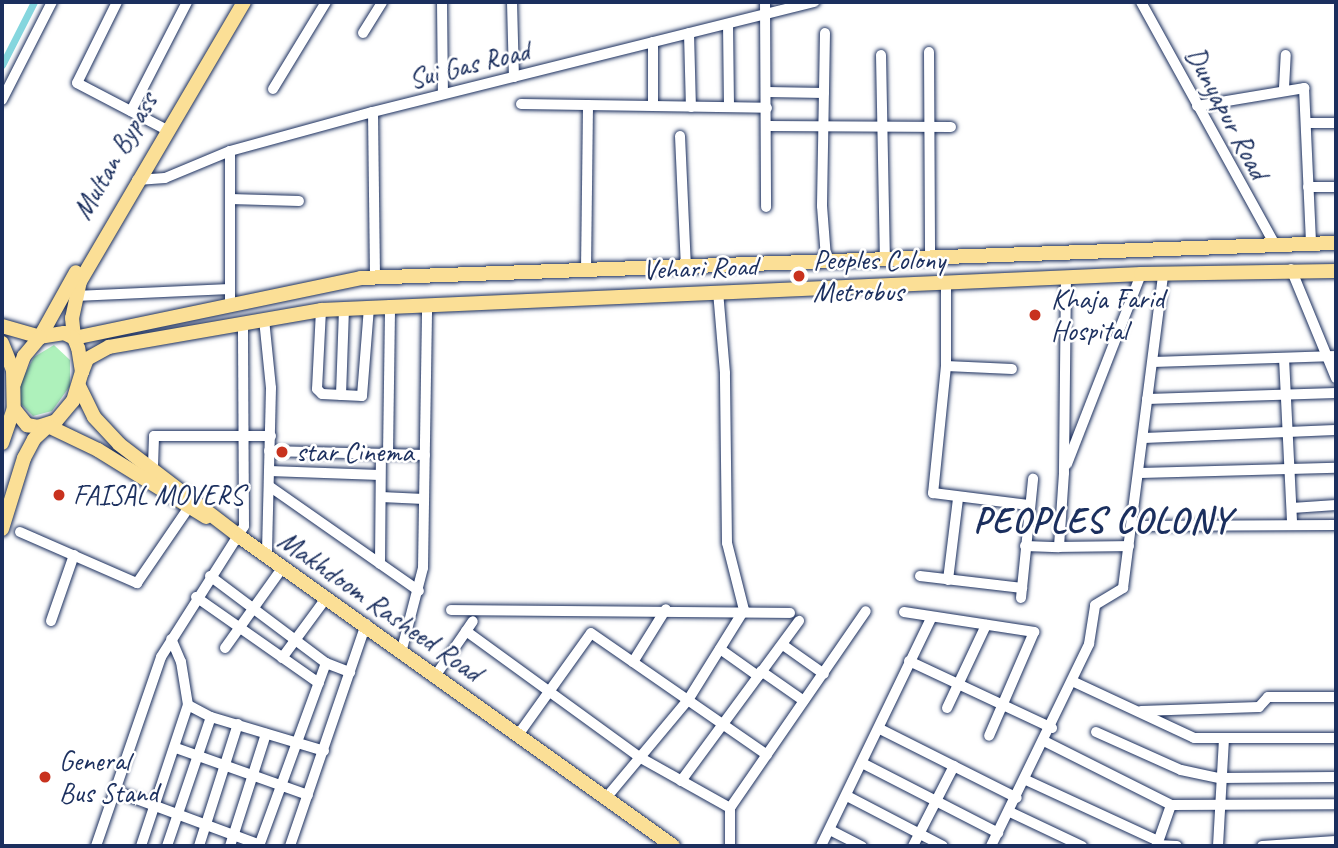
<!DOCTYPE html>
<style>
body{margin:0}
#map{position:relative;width:1338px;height:848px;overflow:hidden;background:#fff;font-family:Caveat,sans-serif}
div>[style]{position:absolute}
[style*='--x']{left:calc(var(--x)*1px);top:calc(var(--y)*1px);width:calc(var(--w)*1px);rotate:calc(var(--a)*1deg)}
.green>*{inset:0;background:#aef1bb}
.canal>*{height:7px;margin:-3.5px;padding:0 3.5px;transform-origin:3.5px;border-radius:3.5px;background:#85d6de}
.roads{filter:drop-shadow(0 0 2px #1b2f5e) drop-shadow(0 0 2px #1b2f5e)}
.minor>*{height:10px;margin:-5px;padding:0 5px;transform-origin:5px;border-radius:5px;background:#fff}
.major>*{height:14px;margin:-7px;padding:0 7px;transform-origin:7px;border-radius:7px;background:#fbdf96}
.dots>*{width:19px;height:19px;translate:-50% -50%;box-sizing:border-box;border:4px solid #fff;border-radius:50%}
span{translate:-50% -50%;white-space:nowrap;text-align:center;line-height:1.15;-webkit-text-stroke:5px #fff;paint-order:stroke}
.street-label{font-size:28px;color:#1b2f5e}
.poi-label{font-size:28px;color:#1b2f5e}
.left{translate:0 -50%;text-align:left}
.district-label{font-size:35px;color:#1b2f5e;font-weight:700;letter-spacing:2px}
.frame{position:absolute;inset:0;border:4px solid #1b2f5e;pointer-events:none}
</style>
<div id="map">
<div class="green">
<div style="clip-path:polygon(54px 345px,70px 360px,70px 386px,52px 411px,33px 416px,21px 404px,20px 384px,34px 357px)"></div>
</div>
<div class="canal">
<div style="--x:2;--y:65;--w:71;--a:-63.1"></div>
</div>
<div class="roads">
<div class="minor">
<div style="--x:117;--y:2;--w:90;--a:116.3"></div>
<div style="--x:77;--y:83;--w:102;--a:27.6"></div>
<div style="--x:442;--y:2;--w:92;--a:89.4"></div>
<div style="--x:512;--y:2;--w:75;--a:88.5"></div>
<div style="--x:765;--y:2;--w:205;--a:89.7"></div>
<div style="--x:1141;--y:2;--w:277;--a:61.1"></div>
<div style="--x:728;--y:24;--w:83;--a:89.3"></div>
<div style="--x:363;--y:33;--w:36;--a:-58"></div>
<div style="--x:689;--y:33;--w:74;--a:88.5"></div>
<div style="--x:825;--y:33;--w:173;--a:91"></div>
<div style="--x:822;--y:206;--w:52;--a:85.6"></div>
<div style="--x:929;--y:52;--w:205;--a:89.7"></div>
<div style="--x:881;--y:55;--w:203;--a:88.9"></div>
<div style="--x:1284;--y:88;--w:33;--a:-87"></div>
<div style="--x:273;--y:89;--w:102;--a:-58.7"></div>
<div style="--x:767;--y:92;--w:57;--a:1"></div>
<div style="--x:2;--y:100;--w:110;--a:-63"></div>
<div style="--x:521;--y:104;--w:246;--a:0.9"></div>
<div style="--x:653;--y:106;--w:64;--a:-90"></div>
<div style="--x:1197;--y:106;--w:109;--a:-9.5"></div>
<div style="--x:1304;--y:88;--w:156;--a:87.4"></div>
<div style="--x:131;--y:111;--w:123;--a:-62.8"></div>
<div style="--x:373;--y:112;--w:165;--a:89.3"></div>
<div style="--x:1306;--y:123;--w:30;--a:0"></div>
<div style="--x:767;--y:126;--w:184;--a:0.3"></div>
<div style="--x:680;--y:136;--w:130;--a:87.4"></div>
<div style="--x:230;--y:151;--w:156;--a:90"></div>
<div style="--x:137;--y:180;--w:28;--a:-4"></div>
<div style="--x:165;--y:178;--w:70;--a:-22.6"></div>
<div style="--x:230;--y:151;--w:148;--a:-15.3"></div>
<div style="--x:373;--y:112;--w:455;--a:-14"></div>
<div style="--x:1308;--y:187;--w:28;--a:0"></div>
<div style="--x:230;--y:199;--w:69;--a:1.7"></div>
<div style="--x:1291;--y:269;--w:118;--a:67.6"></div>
<div style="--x:586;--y:270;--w:165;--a:-89.3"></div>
<div style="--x:1066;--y:277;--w:196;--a:90.6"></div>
<div style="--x:1064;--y:473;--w:74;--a:93.9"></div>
<div style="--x:1059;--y:547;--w:70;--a:-0.8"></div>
<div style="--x:946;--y:283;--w:83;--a:90"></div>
<div style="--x:946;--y:366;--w:128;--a:95.8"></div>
<div style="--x:933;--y:493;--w:96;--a:7.2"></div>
<div style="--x:75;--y:296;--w:155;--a:-2.6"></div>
<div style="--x:321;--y:310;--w:79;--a:92.9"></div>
<div style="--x:317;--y:389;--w:7;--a:45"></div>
<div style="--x:322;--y:394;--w:40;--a:2.9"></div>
<div style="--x:362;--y:396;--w:89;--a:-85.5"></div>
<div style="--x:264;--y:319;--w:69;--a:84.2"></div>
<div style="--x:271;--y:388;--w:168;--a:91.4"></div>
<div style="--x:1284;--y:358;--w:166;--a:87.2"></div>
<div style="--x:1153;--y:362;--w:183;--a:-1.9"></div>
<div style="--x:946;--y:366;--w:66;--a:2.6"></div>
<div style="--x:341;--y:395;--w:86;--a:-88"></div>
<div style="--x:1147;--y:399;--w:189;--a:-1.8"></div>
<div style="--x:1143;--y:438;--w:193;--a:-2.4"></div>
<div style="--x:269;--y:451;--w:156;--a:1.5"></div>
<div style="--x:388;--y:454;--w:149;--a:-89.2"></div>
<div style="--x:1067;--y:464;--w:204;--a:-68.7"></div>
<div style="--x:153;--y:466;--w:30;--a:-88"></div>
<div style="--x:154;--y:436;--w:117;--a:0"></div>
<div style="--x:269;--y:471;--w:111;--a:2.1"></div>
<div style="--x:1140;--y:473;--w:196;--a:-1.5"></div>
<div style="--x:269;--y:486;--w:183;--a:35"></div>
<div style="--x:381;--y:497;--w:43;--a:2.7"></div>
<div style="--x:1292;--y:508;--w:44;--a:-3.9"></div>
<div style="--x:1132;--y:526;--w:204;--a:-0.3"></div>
<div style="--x:20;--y:532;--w:128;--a:23.6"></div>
<div style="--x:137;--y:583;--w:92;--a:-55.6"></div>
<div style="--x:1025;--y:546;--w:34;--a:2"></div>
<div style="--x:380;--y:564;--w:110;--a:-89.5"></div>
<div style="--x:210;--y:576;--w:145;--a:36.9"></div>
<div style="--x:326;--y:663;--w:26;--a:21"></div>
<div style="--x:920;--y:576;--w:103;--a:6.7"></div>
<div style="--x:948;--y:580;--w:83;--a:-83"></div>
<div style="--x:196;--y:597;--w:150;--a:35"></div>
<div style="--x:1021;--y:598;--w:120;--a:-84.2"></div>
<div style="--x:451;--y:610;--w:339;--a:0.5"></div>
<div style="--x:904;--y:612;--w:132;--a:8.7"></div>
<div style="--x:1034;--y:632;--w:113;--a:113.4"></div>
<div style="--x:51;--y:621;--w:70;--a:-70.8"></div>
<div style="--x:466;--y:631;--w:216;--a:36"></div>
<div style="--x:641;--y:758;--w:102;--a:29.3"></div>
<div style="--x:730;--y:808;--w:239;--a:-55.4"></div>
<div style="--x:783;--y:645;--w:50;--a:35.3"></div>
<div style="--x:225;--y:648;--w:100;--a:-54.4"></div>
<div style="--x:402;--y:649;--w:84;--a:-75.5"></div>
<div style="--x:423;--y:568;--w:264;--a:-89.1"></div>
<div style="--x:720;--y:649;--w:47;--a:35.4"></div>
<div style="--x:282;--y:658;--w:76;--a:-53.6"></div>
<div style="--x:909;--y:661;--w:158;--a:25.1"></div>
<div style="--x:633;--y:662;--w:62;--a:-58.1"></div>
<div style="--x:761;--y:671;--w:52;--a:34.9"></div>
<div style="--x:436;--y:675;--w:65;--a:-55.6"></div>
<div style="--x:1072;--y:681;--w:135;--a:25"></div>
<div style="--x:1194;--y:738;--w:142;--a:0"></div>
<div style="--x:188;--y:705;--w:26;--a:28"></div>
<div style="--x:211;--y:717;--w:118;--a:16.7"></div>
<div style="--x:947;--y:708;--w:92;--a:-64.8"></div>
<div style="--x:1141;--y:711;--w:118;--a:-1.9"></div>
<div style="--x:1259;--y:707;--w:13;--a:-48"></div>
<div style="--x:1268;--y:697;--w:68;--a:0"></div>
<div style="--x:880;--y:729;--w:153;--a:26.7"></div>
<div style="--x:1096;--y:732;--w:93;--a:24.1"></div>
<div style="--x:1181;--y:770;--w:40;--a:12"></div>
<div style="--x:1220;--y:778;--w:116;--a:-0.5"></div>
<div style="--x:518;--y:735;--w:125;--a:-54.4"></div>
<div style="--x:591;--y:633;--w:214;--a:34.7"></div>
<div style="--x:1044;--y:741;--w:142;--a:26.7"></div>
<div style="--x:1171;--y:805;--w:165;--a:-0.3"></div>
<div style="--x:176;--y:748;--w:140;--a:19.6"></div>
<div style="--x:864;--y:764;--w:151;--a:27.2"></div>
<div style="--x:1026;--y:780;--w:145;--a:24.8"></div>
<div style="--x:681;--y:781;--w:199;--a:-53.6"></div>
<div style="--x:115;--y:791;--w:155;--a:20.4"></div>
<div style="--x:847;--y:796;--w:108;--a:27.5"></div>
<div style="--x:606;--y:798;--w:128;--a:-50.1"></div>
<div style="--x:688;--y:700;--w:106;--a:-58.1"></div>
<div style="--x:744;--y:610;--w:69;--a:-104.2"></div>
<div style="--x:727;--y:543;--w:170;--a:-90.7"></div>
<div style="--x:725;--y:373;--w:81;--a:-94.9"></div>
<div style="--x:1010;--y:812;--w:80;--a:25.3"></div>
<div style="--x:830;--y:830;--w:36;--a:27"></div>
<div style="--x:1157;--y:845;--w:42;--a:-70.7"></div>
<div style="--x:1157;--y:845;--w:20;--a:3"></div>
<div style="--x:96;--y:846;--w:200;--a:-71"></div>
<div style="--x:161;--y:657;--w:155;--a:-57.6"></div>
<div style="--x:244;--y:526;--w:203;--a:-90.3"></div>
<div style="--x:141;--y:846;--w:149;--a:-71.6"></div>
<div style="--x:188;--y:705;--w:44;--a:-99.2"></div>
<div style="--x:181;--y:662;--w:25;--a:-113"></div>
<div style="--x:167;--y:846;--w:136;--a:-71.2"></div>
<div style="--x:199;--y:846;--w:128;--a:-72.3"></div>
<div style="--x:230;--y:846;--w:118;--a:-72.2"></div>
<div style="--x:259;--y:846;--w:195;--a:-69.9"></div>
<div style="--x:290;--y:846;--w:235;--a:-71.1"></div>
<div style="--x:730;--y:846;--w:38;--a:-90"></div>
<div style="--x:821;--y:846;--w:253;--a:-64.2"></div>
<div style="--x:913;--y:846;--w:90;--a:-62.9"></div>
<div style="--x:991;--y:846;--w:225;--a:-64.1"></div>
<div style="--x:1089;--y:644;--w:39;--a:-81"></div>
<div style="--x:1095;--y:605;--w:33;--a:-31"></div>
<div style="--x:1123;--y:588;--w:317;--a:-82.7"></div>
<div style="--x:1218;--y:846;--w:106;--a:-86.8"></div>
<div style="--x:1262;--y:846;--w:74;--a:-3.9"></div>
</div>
<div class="major">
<div style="--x:244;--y:2;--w:324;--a:120.4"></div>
<div style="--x:80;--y:281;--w:38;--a:102"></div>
<div style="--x:72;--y:318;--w:20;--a:84"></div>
<div style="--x:74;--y:338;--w:293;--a:-11.8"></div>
<div style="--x:361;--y:278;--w:976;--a:-2.06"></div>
<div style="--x:2;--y:326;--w:40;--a:16"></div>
<div style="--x:40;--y:337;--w:74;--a:-61"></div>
<div style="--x:2;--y:343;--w:29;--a:68"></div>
<div style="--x:13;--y:370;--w:39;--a:89"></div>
<div style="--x:14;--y:409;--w:21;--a:51"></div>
<div style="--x:27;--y:425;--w:11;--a:10"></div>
<div style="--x:38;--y:427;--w:19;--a:-18"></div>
<div style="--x:56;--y:421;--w:26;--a:-50"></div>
<div style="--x:73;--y:401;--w:30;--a:-73"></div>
<div style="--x:82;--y:372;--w:24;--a:-99"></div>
<div style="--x:78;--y:348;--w:11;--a:-112"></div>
<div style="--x:74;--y:338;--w:11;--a:-153"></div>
<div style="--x:64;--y:333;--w:24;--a:171"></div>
<div style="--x:40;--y:337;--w:25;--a:130"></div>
<div style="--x:24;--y:356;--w:29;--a:110"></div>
<div style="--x:82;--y:372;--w:14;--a:-69"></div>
<div style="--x:87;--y:359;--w:25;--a:-29"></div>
<div style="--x:109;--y:347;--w:215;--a:-9.9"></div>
<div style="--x:321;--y:310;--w:821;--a:-2.51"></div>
<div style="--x:1141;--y:274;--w:195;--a:-0.9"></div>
<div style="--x:79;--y:386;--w:34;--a:64"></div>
<div style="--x:94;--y:417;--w:37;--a:47"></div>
<div style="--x:119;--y:444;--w:153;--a:37.5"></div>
<div style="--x:240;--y:537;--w:532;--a:35.51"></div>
<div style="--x:2;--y:443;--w:36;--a:-71"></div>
<div style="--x:2;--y:529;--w:74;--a:-72.8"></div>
<div style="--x:24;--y:458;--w:21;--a:-62"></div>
<div style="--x:34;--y:439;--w:19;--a:-43"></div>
<div style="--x:48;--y:426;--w:55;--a:25.6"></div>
<div style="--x:98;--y:450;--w:127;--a:31.8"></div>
</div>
</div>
<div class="dots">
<div style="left:799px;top:276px;background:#c8321e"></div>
<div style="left:1035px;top:315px;background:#c8321e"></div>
<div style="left:282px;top:452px;background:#c8321e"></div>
<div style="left:59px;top:495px;background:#c8321e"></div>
<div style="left:45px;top:777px;background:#c8321e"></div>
</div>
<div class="street-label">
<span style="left:469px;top:65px;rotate:-14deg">Sui Gas Road</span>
<span style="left:1227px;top:113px;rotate:62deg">Dunyapur Road</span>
<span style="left:115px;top:156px;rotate:-60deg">Multan Bypass</span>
<span style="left:700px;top:268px;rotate:-2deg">Vehari Road</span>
<span style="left:380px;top:606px;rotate:35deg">Makhdoom Rasheed Road</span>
</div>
<div class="poi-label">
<span class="left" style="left:813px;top:276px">Peoples Colony<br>Metrobus</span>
<span class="left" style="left:1051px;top:315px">Khaja Farid<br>Hospital</span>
<span class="left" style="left:296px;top:452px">star Cinema</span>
<span class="left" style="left:73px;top:495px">FAISAL MOVERS</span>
<span class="left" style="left:59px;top:777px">General<br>Bus Stand</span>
</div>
<div class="district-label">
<span style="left:1103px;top:521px">PEOPLES COLONY</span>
</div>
<div class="frame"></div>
</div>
